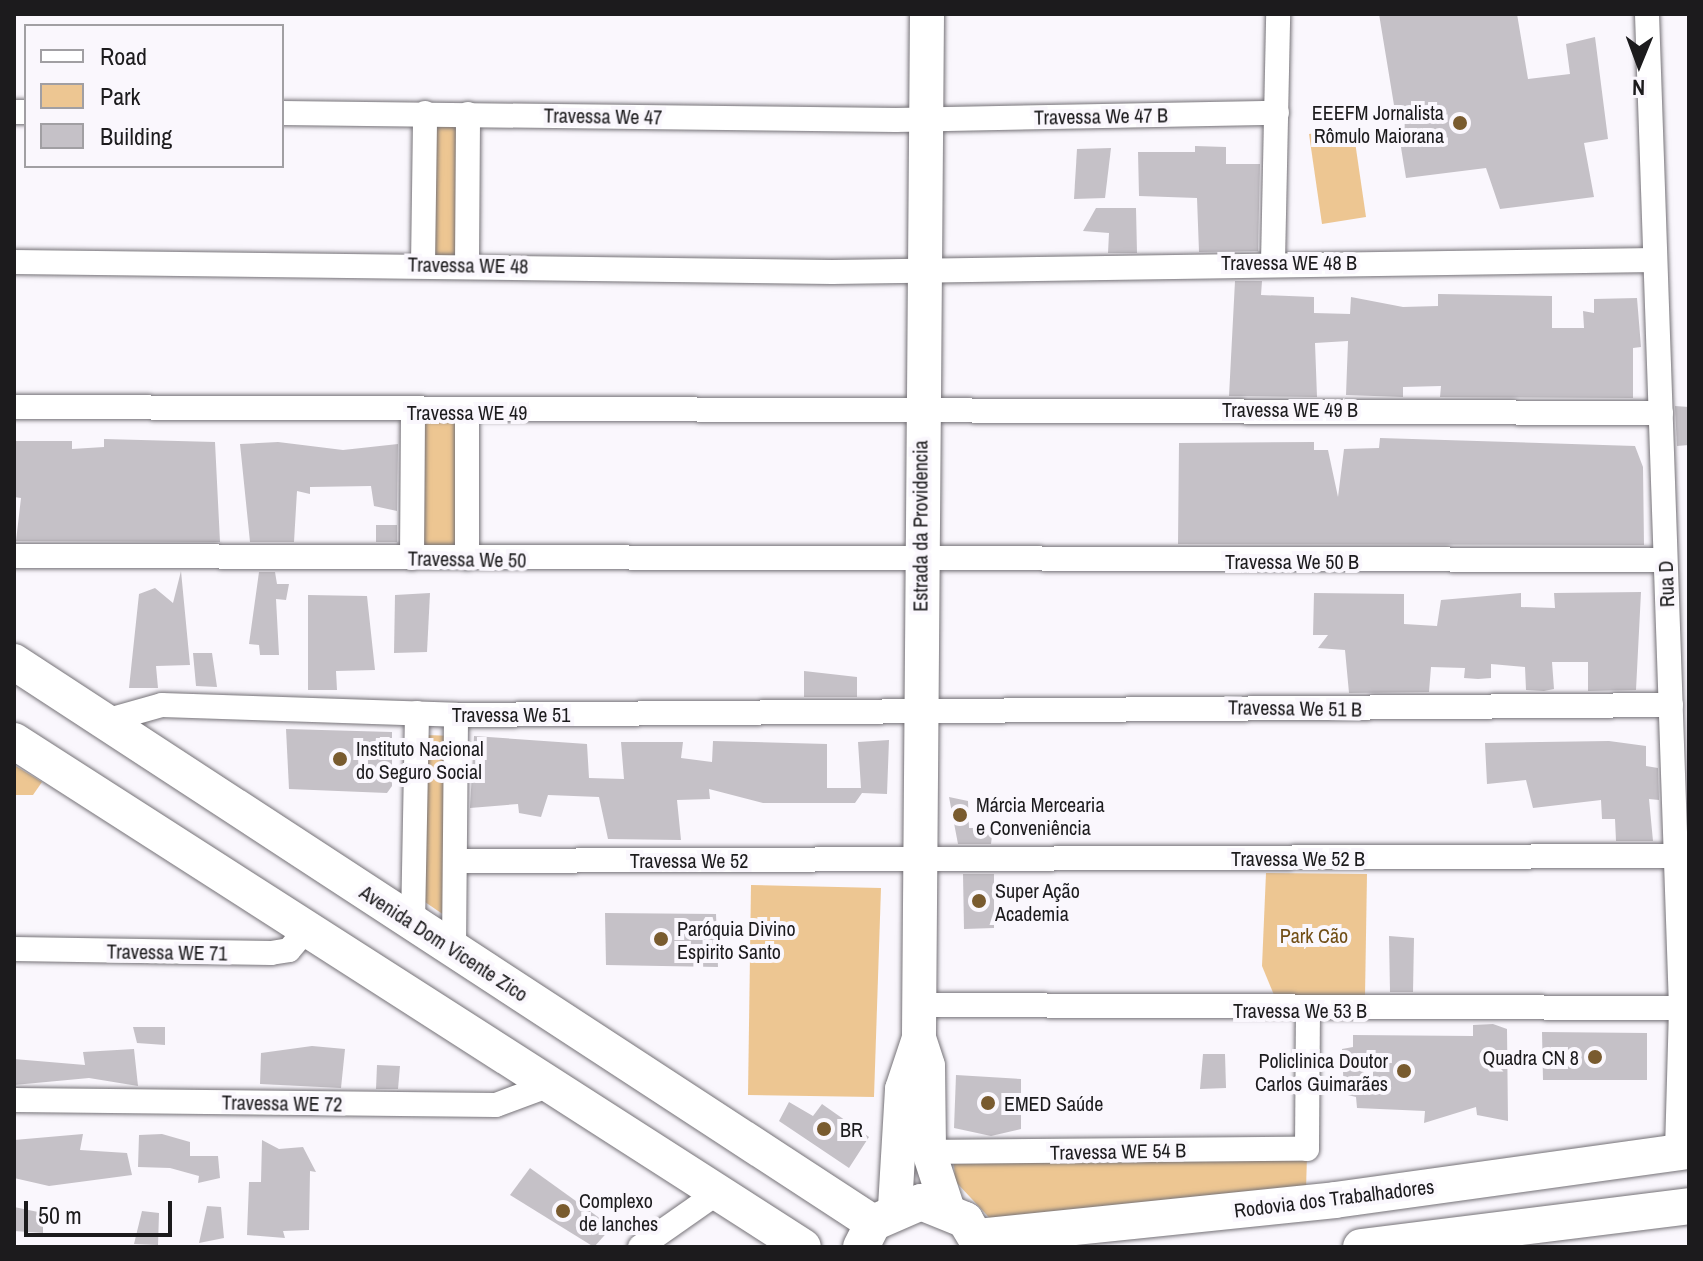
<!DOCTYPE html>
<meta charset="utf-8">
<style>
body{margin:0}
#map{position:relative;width:1703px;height:1261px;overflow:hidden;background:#faf7fd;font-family:"Archivo Narrow",sans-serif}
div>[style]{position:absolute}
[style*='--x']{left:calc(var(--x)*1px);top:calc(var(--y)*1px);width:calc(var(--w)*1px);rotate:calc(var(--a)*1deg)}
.green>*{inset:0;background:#edc692}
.building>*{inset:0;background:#c5c1c7}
.roads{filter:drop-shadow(0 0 2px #757277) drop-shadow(0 0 2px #757277)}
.street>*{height:24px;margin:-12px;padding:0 12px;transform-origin:12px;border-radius:12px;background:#fff}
.secondary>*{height:34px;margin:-17px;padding:0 17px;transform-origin:17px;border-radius:17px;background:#fff}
.primary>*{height:36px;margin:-18px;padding:0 18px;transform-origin:18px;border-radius:18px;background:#fff}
.dots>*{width:22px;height:22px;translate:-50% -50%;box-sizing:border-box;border:4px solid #faf7fd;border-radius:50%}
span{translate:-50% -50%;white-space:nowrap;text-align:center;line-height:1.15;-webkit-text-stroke:8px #faf7fd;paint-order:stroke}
.poi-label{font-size:20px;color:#1c1b1d}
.right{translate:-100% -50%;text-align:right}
.left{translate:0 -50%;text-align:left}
.street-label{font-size:20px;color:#1c1b1d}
.park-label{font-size:20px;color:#714e16}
.frame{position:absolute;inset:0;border:16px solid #1c1b1d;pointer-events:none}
.legend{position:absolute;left:24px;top:24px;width:260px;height:144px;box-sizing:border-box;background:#faf7fd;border:2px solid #a19fa3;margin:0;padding:10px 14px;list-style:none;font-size:24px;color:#1c1b1d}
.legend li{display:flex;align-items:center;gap:16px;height:40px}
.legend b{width:40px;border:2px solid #a19fa3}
.north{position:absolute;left:1599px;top:24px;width:80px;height:80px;-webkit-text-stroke:6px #faf7fd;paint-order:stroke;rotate:181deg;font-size:22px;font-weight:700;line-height:32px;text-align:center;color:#1c1b1d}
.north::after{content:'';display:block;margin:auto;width:28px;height:36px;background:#1c1b1d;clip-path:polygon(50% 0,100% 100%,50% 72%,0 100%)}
.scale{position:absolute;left:24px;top:1201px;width:148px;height:36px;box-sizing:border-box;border:4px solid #1c1b1d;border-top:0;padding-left:10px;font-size:24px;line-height:28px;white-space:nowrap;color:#1c1b1d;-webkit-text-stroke:6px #faf7fd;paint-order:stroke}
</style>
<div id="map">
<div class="green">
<div style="clip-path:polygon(425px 113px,468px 114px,467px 264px,423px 265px)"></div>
<div style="clip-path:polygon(1353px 128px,1366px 217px,1322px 224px,1309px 134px)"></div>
<div style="clip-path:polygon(425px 421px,457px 421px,455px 549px,424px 549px)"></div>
<div style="clip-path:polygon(425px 735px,455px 736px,447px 917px,422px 900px)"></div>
<div style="clip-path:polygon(14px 765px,42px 782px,33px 795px,14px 795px)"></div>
<div style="clip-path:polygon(1266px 873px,1367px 874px,1365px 996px,1274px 995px,1262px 966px)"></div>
<div style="clip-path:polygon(751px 885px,881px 888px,874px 1097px,748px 1095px)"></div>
<div style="clip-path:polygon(1307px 1155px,1306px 1190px,999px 1228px,955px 1181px,954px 1164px)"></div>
</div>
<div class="building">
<div style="clip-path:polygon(1379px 14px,1517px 14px,1528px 79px,1570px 74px,1566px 44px,1595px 37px,1608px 139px,1584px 143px,1594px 197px,1500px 209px,1486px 168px,1406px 178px)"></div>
<div style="clip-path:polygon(1195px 146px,1226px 147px,1226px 164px,1260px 164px,1258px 251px,1199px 252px,1197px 198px,1139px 196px,1138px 152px,1195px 152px)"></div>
<div style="clip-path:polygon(1111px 148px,1105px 198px,1074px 199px,1077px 149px)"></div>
<div style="clip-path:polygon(1096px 208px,1136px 208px,1137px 253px,1108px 253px,1109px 233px,1083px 231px)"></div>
<div style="clip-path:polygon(1235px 281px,1262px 281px,1261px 295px,1314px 297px,1314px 313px,1350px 314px,1351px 297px,1403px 307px,1438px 306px,1438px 294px,1552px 296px,1552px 328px,1584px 328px,1583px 311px,1594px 313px,1594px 299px,1637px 298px,1641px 347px,1633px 348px,1633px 398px,1440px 397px,1441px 386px,1403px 387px,1403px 397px,1346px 395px,1348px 341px,1315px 343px,1317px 397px,1229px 396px)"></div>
<div style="clip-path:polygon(1675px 406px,1689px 407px,1689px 445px,1677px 446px)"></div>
<div style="clip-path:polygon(1380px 438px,1635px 446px,1643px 467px,1644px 545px,1178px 544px,1179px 443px,1314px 442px,1314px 450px,1328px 450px,1338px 497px,1344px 449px,1379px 448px)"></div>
<div style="clip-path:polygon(104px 439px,215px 442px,220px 542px,16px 541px,21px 498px,14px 497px,14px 441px,72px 441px,72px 449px,104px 447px)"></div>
<div style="clip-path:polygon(278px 442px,343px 450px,398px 444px,397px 511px,374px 506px,371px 486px,310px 487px,310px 494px,297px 491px,294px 542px,250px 542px,240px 444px)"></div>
<div style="clip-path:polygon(376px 525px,397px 525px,397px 542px,376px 542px)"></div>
<div style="clip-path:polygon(181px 571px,190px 665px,156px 666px,158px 688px,129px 688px,139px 594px,155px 588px,173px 603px)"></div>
<div style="clip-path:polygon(259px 572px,275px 572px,277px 584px,289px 584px,286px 600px,276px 599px,279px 655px,260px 655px,259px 645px,249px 644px)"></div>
<div style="clip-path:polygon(1641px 592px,1636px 690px,1588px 691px,1588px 662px,1552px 662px,1554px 689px,1544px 691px,1526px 690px,1525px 667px,1491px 664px,1491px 678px,1478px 679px,1464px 678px,1465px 668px,1431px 667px,1429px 692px,1349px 693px,1345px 650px,1318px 648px,1328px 635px,1313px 635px,1314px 593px,1404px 594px,1404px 624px,1437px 626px,1441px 600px,1521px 593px,1521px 607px,1555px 608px,1554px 593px)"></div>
<div style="clip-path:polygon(430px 593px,427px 652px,394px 653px,395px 595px)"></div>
<div style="clip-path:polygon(308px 595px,367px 596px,375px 670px,336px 671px,337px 690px,308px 690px)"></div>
<div style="clip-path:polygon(193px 653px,212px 653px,217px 687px,196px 686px)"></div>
<div style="clip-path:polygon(804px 671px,857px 677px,857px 697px,804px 697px)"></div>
<div style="clip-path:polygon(286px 729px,392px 732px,392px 786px,387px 793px,289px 789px)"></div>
<div style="clip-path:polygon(474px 736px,587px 744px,589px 778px,624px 779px,621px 742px,683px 742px,681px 758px,712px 762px,713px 741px,827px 744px,827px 788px,861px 788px,858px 742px,889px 740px,887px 794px,862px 793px,855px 803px,763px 803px,709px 789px,710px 799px,677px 800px,681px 840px,608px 839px,599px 797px,548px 795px,541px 817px,519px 813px,518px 804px,470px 808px)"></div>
<div style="clip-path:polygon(1609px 741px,1646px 746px,1646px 766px,1658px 768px,1659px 800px,1649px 799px,1653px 841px,1616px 841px,1615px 819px,1602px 819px,1601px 800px,1533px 808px,1526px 780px,1487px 784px,1485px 743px)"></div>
<div style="clip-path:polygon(949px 797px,968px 801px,969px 828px,993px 828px,991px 844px,958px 844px)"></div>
<div style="clip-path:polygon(963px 874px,994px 874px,994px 928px,964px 929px)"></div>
<div style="clip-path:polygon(605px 913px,716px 914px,718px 967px,606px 965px)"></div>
<div style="clip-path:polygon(1389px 936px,1414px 938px,1413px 992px,1390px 992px)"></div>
<div style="clip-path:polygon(1493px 1024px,1507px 1029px,1508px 1121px,1477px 1115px,1476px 1107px,1424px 1123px,1425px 1111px,1357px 1108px,1356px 1097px,1344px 1094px,1342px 1049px,1353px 1047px,1353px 1035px,1473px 1036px,1473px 1025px)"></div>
<div style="clip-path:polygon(133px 1027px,165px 1027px,165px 1045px,137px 1043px)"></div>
<div style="clip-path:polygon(1542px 1032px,1647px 1033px,1647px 1080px,1543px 1080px)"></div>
<div style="clip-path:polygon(312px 1046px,345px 1049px,341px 1088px,260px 1084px,261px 1053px)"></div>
<div style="clip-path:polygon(134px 1049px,138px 1086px,89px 1078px,14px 1085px,14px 1059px,85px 1065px,83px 1052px)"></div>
<div style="clip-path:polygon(1203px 1054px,1225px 1054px,1226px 1088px,1200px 1089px)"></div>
<div style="clip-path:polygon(377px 1065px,400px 1066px,398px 1089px,376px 1089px)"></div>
<div style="clip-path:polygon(956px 1075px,1021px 1079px,1021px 1129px,991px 1136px,954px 1128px)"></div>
<div style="clip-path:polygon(789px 1102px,813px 1116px,822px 1104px,869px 1137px,849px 1168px,779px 1121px)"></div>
<div style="clip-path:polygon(83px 1134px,80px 1150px,127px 1153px,132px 1175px,49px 1186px,14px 1178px,14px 1140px)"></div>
<div style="clip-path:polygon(162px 1134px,190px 1142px,190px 1156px,218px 1156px,220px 1178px,198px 1183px,199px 1176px,170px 1168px,138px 1167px,139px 1135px)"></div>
<div style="clip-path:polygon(262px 1140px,279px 1149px,303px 1147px,316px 1172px,310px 1171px,309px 1230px,283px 1231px,285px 1238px,247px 1235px,249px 1182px,261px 1182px)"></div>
<div style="clip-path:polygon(530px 1168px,612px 1227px,594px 1247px,510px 1195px)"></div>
<div style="clip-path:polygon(207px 1206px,221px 1207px,224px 1238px,199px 1243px)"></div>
<div style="clip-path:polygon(14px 1207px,43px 1213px,43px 1233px,14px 1231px)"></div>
<div style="clip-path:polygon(142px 1211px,159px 1213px,158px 1245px,134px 1244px)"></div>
</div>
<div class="roads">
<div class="street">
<div style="--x:1647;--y:14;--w:995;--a:88.04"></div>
<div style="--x:1681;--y:1008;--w:145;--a:91.6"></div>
<div style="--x:14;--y:112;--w:12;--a:0"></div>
<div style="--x:282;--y:113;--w:614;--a:0.65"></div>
<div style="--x:896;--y:120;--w:381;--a:-1.1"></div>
<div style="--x:14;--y:262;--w:818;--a:0.7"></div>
<div style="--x:832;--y:272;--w:823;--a:-0.84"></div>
<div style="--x:1273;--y:262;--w:248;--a:-88.8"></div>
<div style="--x:467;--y:264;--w:150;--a:-89.6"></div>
<div style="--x:423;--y:265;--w:152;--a:-89.2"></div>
<div style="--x:14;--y:407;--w:1647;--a:0.21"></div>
<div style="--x:14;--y:556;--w:1651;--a:0.14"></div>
<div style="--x:412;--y:558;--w:146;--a:-89.6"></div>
<div style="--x:467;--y:558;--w:145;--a:-90"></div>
<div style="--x:105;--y:721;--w:59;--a:-15.7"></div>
<div style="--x:162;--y:705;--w:294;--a:1.9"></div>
<div style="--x:456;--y:715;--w:1215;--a:-0.47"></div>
<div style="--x:458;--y:861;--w:1218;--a:-0.24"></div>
<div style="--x:413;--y:923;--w:210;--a:-88.9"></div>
<div style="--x:14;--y:949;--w:257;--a:0.9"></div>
<div style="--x:271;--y:953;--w:18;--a:-9"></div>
<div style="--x:289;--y:950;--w:31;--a:-50"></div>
<div style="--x:454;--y:949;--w:234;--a:-89.5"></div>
<div style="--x:920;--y:1005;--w:761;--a:0.23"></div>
<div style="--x:14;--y:1100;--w:482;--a:0.6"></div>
<div style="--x:496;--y:1105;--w:54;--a:-20.4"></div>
<div style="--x:929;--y:1152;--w:378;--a:-0.5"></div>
<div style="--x:1307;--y:1149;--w:138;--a:-89.6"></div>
<div style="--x:640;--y:1247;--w:98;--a:-35"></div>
</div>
<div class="secondary">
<div style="--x:927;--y:14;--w:1024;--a:90.45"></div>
<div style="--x:919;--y:1038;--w:29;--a:72"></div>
<div style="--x:928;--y:1066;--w:86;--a:89.3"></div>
<div style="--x:929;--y:1152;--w:58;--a:71.9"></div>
<div style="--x:895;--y:1207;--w:118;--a:-86.6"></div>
<div style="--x:902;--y:1089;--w:54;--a:-71.6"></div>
</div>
<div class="primary">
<div style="--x:14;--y:662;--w:1026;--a:33.15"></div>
<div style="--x:14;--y:741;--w:937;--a:32.67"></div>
<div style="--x:978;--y:1237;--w:359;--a:-5.9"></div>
<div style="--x:1335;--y:1200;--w:357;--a:-7.9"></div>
<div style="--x:861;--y:1247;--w:27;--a:-63"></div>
<div style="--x:873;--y:1223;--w:52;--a:-23.6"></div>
<div style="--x:921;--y:1202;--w:48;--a:22.2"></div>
<div style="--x:965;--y:1220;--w:31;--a:59"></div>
<div style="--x:1361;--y:1247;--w:331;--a:-7.1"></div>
</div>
</div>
<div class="dots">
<div style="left:1460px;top:123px;background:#795b2f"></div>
<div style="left:340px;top:759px;background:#795b2f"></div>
<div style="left:960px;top:815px;background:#795b2f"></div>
<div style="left:979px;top:901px;background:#795b2f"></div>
<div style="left:661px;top:939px;background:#795b2f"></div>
<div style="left:1595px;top:1057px;background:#795b2f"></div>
<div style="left:1404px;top:1071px;background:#795b2f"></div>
<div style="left:988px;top:1103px;background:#795b2f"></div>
<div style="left:824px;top:1129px;background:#795b2f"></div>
<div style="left:563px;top:1211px;background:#795b2f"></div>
</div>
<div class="poi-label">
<span class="right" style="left:1444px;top:124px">EEEFM Jornalista<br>Rômulo Maiorana</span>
<span class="left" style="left:356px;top:760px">Instituto Nacional<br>do Seguro Social</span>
<span class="left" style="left:976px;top:816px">Márcia Mercearia<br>e Conveniência</span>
<span class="left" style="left:995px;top:902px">Super Ação<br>Academia</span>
<span class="left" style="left:677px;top:940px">Paróquia Divino<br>Espirito Santo</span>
<span class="right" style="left:1579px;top:1057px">Quadra CN 8</span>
<span class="right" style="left:1388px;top:1072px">Policlinica Doutor<br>Carlos Guimarães</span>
<span class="left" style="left:1004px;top:1103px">EMED Saúde</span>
<span class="left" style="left:840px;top:1129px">BR</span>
<span class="left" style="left:579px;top:1212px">Complexo<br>de lanches</span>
</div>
<div class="street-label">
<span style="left:603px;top:116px;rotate:1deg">Travessa We 47</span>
<span style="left:1101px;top:116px;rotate:-1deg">Travessa We 47 B</span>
<span style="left:1289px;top:262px">Travessa WE 48 B</span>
<span style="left:468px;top:265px;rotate:1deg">Travessa WE 48</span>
<span style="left:1290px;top:409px">Travessa WE 49 B</span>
<span style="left:467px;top:412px">Travessa WE 49</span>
<span style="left:920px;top:526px;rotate:-90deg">Estrada da Providencia</span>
<span style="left:467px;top:559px;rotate:1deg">Travessa We 50</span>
<span style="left:1292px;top:561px">Travessa We 50 B</span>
<span style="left:1666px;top:584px;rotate:-92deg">Rua D</span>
<span style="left:1295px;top:708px;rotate:1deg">Travessa We 51 B</span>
<span style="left:511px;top:714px">Travessa We 51</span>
<span style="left:1298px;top:858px">Travessa We 52 B</span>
<span style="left:689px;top:860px">Travessa We 52</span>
<span style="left:444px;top:943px;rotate:33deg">Avenida Dom Vicente Zico</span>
<span style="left:167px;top:952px;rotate:1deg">Travessa WE 71</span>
<span style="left:1300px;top:1010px">Travessa We 53 B</span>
<span style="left:282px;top:1103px;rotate:1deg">Travessa WE 72</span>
<span style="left:1118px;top:1151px;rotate:-1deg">Travessa WE 54 B</span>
<span style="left:1334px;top:1198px;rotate:-7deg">Rodovia dos Trabalhadores</span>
</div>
<div class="park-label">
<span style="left:1314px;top:935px">Park Cão</span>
</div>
<div class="frame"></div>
<ul class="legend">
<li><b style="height:10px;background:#fff"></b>Road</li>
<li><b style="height:22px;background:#edc692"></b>Park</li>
<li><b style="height:22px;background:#c5c1c7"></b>Building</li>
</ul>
<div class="north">N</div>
<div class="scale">50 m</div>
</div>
